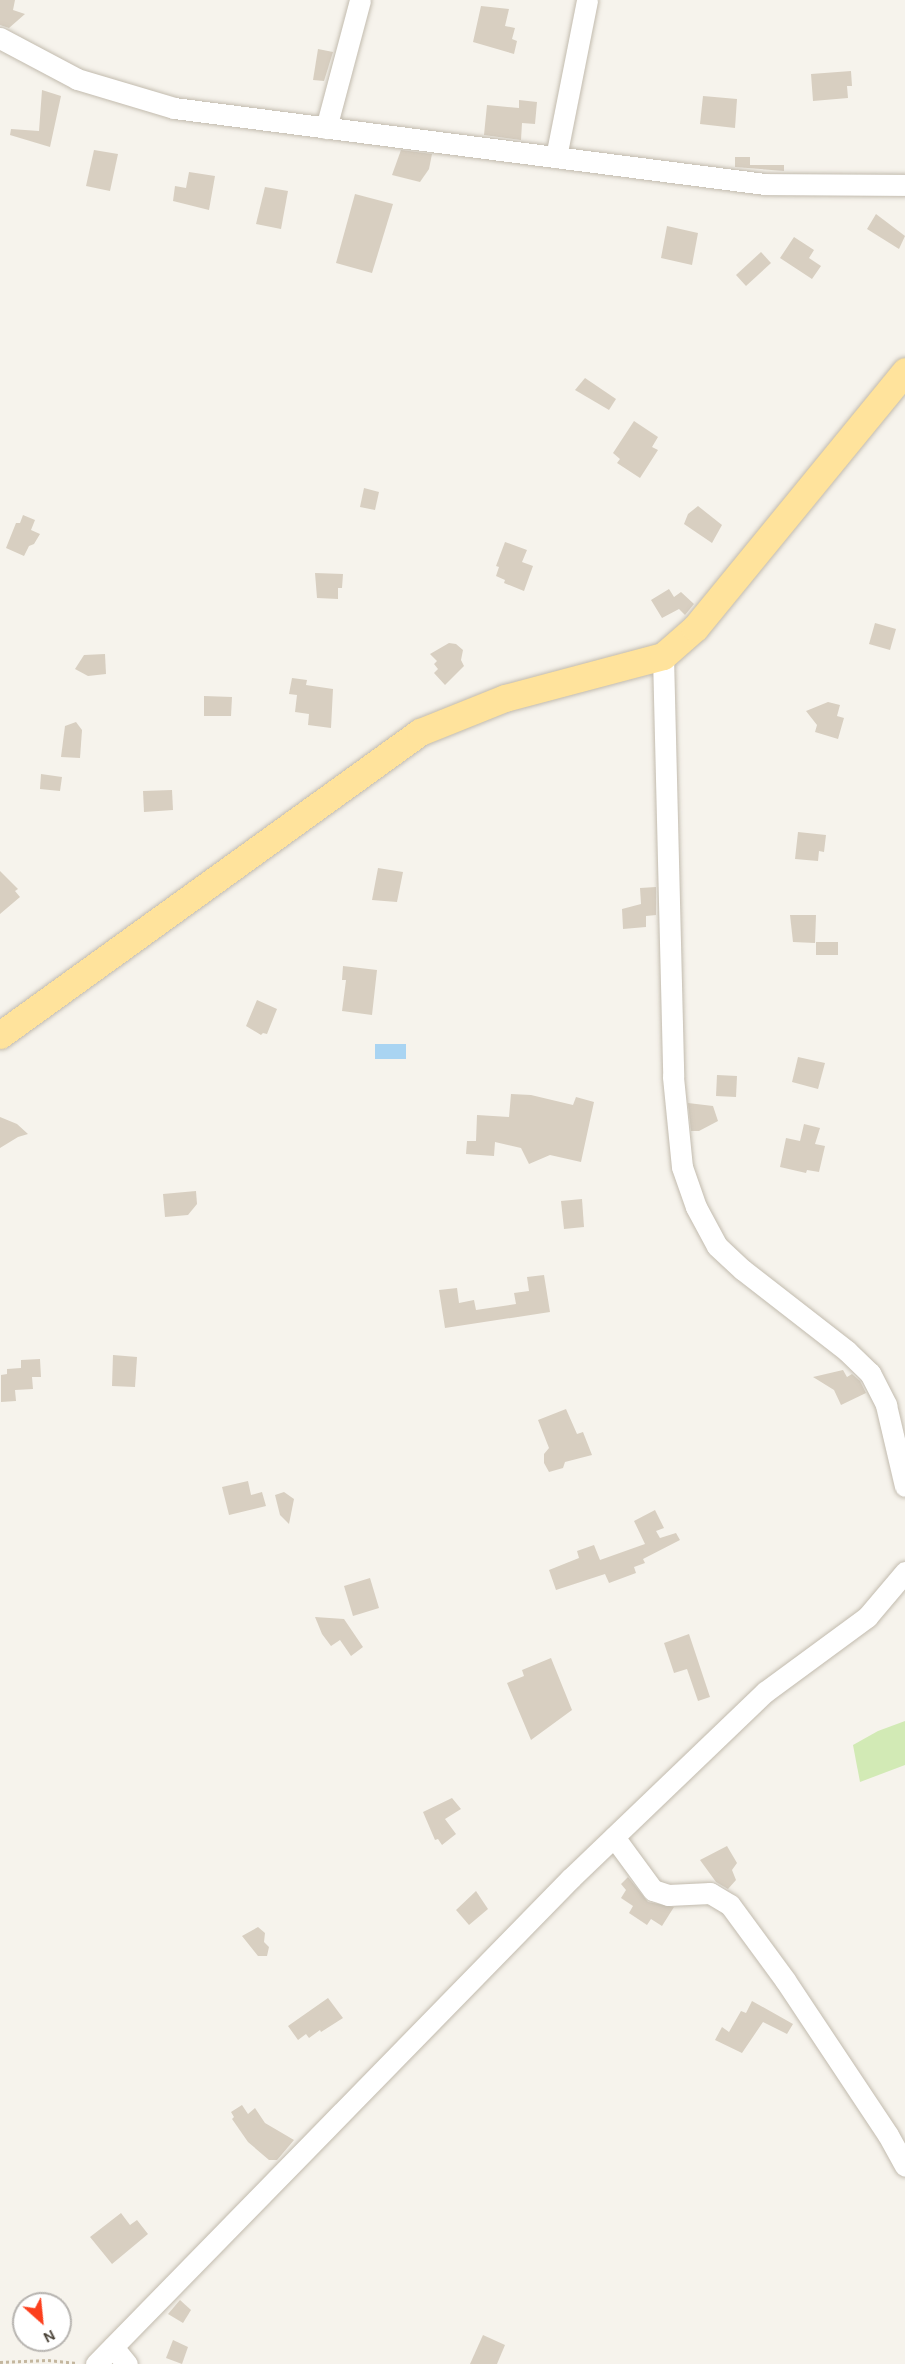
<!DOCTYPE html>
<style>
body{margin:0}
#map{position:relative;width:905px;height:2364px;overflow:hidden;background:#f6f3ec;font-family:Karla,sans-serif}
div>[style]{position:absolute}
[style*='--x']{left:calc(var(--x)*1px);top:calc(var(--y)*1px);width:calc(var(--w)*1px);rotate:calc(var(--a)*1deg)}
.green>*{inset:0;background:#d2eab5}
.water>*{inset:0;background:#a9d4f2}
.building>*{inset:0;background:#d8cfc1}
.path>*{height:3px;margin-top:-1.5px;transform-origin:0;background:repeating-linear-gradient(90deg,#c4b79f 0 3px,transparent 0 6px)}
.roads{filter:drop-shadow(0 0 2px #c2bbae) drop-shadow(0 0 2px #c2bbae)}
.minor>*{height:21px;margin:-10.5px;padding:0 10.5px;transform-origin:10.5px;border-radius:10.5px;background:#fff}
.major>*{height:27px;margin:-13.5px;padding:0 13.5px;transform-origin:13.5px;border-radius:13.5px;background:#ffe39c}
span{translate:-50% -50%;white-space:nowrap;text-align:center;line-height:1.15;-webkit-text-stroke:5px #fff;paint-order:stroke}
.north{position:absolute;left:12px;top:2292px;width:60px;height:60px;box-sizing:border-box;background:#fff;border:2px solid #b7b4b0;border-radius:50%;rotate:153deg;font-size:16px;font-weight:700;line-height:24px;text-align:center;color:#4b4439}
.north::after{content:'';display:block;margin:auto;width:21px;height:27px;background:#fc3f1d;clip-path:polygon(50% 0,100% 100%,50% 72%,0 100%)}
</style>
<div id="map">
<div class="green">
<div style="clip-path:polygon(905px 1721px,905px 1765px,860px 1782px,853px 1745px,878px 1731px)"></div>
</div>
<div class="water">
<div style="clip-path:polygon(375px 1044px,406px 1044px,406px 1059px,375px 1059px)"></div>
</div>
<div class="building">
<div style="clip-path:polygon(0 0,15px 0,13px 10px,25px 14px,9px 28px,0 25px)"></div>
<div style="clip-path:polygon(481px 6px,509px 9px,505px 26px,515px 28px,512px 39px,517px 41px,514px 54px,473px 42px)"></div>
<div style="clip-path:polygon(318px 49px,333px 52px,324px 81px,313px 80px)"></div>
<div style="clip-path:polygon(851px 71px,852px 86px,847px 86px,848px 98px,813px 101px,811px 74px)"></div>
<div style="clip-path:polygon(42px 90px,61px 96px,50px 147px,10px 135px,11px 129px,39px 131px)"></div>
<div style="clip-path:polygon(703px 96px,737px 99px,735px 128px,700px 124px)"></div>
<div style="clip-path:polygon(519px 100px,537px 102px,535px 124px,522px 123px,521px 140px,484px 135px,487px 105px,519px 108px)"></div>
<div style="clip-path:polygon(94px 150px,118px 154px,110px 191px,86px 186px)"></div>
<div style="clip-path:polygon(401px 150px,432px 154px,429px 169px,420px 182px,392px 175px)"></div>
<div style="clip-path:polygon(735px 157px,750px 157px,750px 165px,784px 165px,784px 171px,735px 167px)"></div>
<div style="clip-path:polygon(189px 172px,215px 176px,209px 210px,173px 201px,175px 186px,186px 188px)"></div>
<div style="clip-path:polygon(265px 187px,288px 191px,281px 229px,256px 224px)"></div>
<div style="clip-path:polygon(355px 194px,393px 204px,372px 273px,336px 263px)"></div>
<div style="clip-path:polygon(876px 214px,905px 236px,899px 249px,867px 229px)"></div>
<div style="clip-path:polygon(667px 226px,698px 233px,692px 265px,661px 258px)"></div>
<div style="clip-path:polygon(794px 237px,814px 250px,809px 258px,821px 266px,812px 279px,780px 258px)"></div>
<div style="clip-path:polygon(761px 252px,771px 263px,746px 286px,736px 275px)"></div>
<div style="clip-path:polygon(585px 378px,616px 399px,609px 410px,575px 390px)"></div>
<div style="clip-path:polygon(634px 421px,658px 437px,652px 447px,658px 450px,640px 478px,617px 463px,620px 459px,613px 453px)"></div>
<div style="clip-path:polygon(364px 488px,379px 492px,375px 510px,360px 507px)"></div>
<div style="clip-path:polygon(698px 506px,722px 525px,712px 543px,684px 524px,688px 514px)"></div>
<div style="clip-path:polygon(23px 515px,35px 520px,31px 530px,40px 534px,34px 544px,29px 546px,24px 556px,6px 548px,16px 523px,20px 523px)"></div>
<div style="clip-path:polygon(505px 542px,527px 550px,522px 562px,533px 566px,524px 591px,504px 583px,505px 580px,496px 576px,499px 567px,496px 566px)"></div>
<div style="clip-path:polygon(315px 573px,343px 574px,342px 588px,338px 588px,338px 599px,317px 598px)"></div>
<div style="clip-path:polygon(669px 589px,674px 597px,681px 592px,694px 604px,685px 615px,679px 609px,662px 618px,651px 600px)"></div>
<div style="clip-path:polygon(875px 623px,896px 629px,890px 650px,869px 644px)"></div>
<div style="clip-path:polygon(449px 643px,456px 644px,463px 650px,461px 660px,464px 666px,445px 685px,434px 673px,438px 669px,434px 664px,437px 661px,430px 654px)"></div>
<div style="clip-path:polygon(105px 654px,106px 674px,88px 676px,75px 669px,84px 655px)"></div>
<div style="clip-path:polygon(292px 678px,307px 680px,306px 685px,333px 689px,331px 728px,308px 725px,309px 714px,295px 712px,297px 695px,289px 694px)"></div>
<div style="clip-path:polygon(204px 696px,232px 697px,231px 716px,204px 716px)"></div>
<div style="clip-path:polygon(828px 702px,840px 705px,837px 716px,844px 718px,838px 739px,815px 732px,817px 725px,806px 711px)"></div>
<div style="clip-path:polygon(76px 722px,82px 730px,80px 758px,61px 757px,65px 726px)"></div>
<div style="clip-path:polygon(41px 774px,62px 777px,60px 791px,40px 789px)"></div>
<div style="clip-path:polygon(172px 790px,173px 810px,144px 812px,143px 791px)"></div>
<div style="clip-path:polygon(798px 832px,826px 835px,824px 852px,819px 851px,818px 861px,795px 859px)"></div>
<div style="clip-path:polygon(378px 868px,403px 872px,397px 902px,372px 900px)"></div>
<div style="clip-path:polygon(0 871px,18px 889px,15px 891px,20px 897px,0 914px)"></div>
<div style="clip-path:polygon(656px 887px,656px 915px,646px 916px,646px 927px,623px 929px,622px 909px,641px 904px,640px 888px)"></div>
<div style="clip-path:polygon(790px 915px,816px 915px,815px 943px,793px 942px)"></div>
<div style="clip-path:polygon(816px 942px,838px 942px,838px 955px,816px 955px)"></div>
<div style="clip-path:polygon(343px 966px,377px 970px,372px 1015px,342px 1011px,346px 980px,342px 980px)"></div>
<div style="clip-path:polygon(257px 1000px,277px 1009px,267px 1034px,263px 1033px,261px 1035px,246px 1026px)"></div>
<div style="clip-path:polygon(798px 1057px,825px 1063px,818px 1089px,792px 1082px)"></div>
<div style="clip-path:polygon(717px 1075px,737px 1076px,736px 1097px,716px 1096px)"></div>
<div style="clip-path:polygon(511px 1094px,531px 1095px,573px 1105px,576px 1097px,594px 1102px,581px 1162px,550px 1155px,529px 1164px,521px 1148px,495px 1142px,494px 1156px,466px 1154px,467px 1141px,476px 1141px,477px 1115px,509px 1117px)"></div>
<div style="clip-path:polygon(688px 1103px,713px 1106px,718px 1121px,699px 1131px,691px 1131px)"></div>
<div style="clip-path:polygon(0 1117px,17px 1124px,28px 1134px,18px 1137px,0 1148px)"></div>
<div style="clip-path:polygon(804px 1124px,820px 1128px,815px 1144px,825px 1146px,819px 1172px,807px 1170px,806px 1173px,780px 1167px,786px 1138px,800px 1141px)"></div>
<div style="clip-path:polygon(196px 1191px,197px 1204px,188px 1215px,165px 1217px,163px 1194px)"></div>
<div style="clip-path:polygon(582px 1199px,584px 1227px,564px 1229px,561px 1201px)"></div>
<div style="clip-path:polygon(544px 1275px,550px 1312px,445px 1328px,439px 1290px,457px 1288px,459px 1303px,474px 1300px,476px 1310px,516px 1304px,514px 1293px,529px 1291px,527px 1277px)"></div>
<div style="clip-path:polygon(113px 1355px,137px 1357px,135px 1387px,112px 1386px)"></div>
<div style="clip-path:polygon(40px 1359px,41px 1377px,32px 1377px,33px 1389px,15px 1390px,16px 1401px,1px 1402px,1px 1375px,7px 1374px,7px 1369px,21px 1368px,21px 1360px)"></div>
<div style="clip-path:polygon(843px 1370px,847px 1377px,852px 1374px,860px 1381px,866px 1393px,841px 1405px,834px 1390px,813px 1377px)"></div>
<div style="clip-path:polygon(566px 1409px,577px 1434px,583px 1432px,592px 1455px,565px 1462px,563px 1468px,549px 1472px,544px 1463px,544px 1454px,549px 1448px,538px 1420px)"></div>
<div style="clip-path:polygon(248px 1481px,251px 1495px,262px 1492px,266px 1506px,229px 1515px,222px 1487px)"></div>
<div style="clip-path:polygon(284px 1492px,294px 1499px,289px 1524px,280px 1515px,275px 1495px)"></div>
<div style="clip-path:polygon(655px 1510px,664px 1528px,656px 1531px,660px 1538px,676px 1533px,680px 1540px,643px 1559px,645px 1563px,634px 1567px,636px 1573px,609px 1583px,605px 1574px,556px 1590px,549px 1570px,579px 1558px,577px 1551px,594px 1545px,600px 1560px,645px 1544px,634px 1521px)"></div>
<div style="clip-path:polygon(370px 1578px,379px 1608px,353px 1616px,344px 1586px)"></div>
<div style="clip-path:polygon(315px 1617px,344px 1619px,363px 1647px,351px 1656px,340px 1640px,331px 1646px,322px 1634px)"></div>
<div style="clip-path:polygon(689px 1634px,710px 1697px,698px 1701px,687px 1669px,674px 1673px,664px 1643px)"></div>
<div style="clip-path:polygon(551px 1658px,572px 1710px,531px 1740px,507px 1683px,524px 1676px,522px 1670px)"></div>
<div style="clip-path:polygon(452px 1798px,461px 1809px,445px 1819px,456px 1834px,442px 1845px,438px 1839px,435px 1840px,423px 1812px)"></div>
<div style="clip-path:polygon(727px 1846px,737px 1863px,732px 1870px,736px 1880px,728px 1889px,716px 1882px,700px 1860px)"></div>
<div style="clip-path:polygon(628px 1877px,648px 1902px,674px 1907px,662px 1926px,651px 1919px,647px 1925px,629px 1913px,633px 1906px,621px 1898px,626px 1890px,621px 1884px)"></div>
<div style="clip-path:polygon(476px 1891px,488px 1909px,469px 1925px,456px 1910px)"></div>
<div style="clip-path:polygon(258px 1927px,265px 1933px,264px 1942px,269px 1947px,267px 1956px,258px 1956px,242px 1936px)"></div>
<div style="clip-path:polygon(328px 1998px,343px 2018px,321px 2032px,320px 2030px,309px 2038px,306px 2034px,298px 2040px,288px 2026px)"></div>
<div style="clip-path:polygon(752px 2001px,793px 2024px,787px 2034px,763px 2022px,742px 2053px,715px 2040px,722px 2027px,729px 2032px,741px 2011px,746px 2013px)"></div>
<div style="clip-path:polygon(242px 2105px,248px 2114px,255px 2108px,265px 2123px,294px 2140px,277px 2160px,269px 2160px,248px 2142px,232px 2119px,234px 2117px,231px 2112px)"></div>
<div style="clip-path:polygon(121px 2213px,130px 2225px,137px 2220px,148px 2234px,112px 2264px,90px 2237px)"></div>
<div style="clip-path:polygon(180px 2300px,191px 2310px,183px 2323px,168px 2314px)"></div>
<div style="clip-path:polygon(483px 2335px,505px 2345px,497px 2364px,470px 2364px)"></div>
<div style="clip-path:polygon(173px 2340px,188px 2347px,182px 2364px,166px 2358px)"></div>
</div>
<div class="path">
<div style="--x:0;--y:2362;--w:48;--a:-2.4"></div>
<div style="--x:48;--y:2360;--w:29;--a:6"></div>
</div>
<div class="roads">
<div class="minor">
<div style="--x:0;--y:38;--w:87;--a:28"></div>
<div style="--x:77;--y:79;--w:101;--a:16.6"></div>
<div style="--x:174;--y:108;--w:596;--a:7.33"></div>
<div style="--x:765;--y:184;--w:140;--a:0.4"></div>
<div style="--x:326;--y:128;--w:132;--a:-75.1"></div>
<div style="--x:556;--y:157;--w:160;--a:-78.8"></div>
<div style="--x:663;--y:656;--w:421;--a:88.6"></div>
<div style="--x:673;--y:1077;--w:90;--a:84.3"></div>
<div style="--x:682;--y:1167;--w:42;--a:70.7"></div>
<div style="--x:696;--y:1207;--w:44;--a:61.7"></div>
<div style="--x:717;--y:1246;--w:35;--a:43"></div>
<div style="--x:743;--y:1270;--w:132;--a:37.9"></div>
<div style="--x:847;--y:1351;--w:32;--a:44"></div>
<div style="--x:870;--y:1373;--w:36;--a:63"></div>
<div style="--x:886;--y:1405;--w:83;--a:76.8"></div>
<div style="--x:614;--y:1837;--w:66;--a:53.7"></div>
<div style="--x:653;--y:1890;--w:16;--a:18"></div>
<div style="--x:668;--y:1895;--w:42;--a:-2.7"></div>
<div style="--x:710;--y:1893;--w:23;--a:31"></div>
<div style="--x:730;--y:1905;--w:93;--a:53.7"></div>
<div style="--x:785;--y:1980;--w:186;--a:56.4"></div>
<div style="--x:888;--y:2135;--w:35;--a:61"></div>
<div style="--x:113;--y:2347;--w:22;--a:51"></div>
<div style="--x:96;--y:2364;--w:680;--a:-45.66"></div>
<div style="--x:571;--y:1878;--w:269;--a:-43.8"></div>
<div style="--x:765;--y:1692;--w:127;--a:-36.3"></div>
<div style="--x:867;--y:1617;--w:59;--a:-49.8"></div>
</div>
<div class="major">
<div style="--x:0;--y:1035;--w:518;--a:-35.81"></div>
<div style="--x:420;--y:732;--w:92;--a:-21.8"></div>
<div style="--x:505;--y:698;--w:163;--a:-14.9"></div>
<div style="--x:663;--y:656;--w:43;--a:-41.2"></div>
<div style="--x:695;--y:628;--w:332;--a:-50.7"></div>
</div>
</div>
<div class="north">N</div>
</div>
